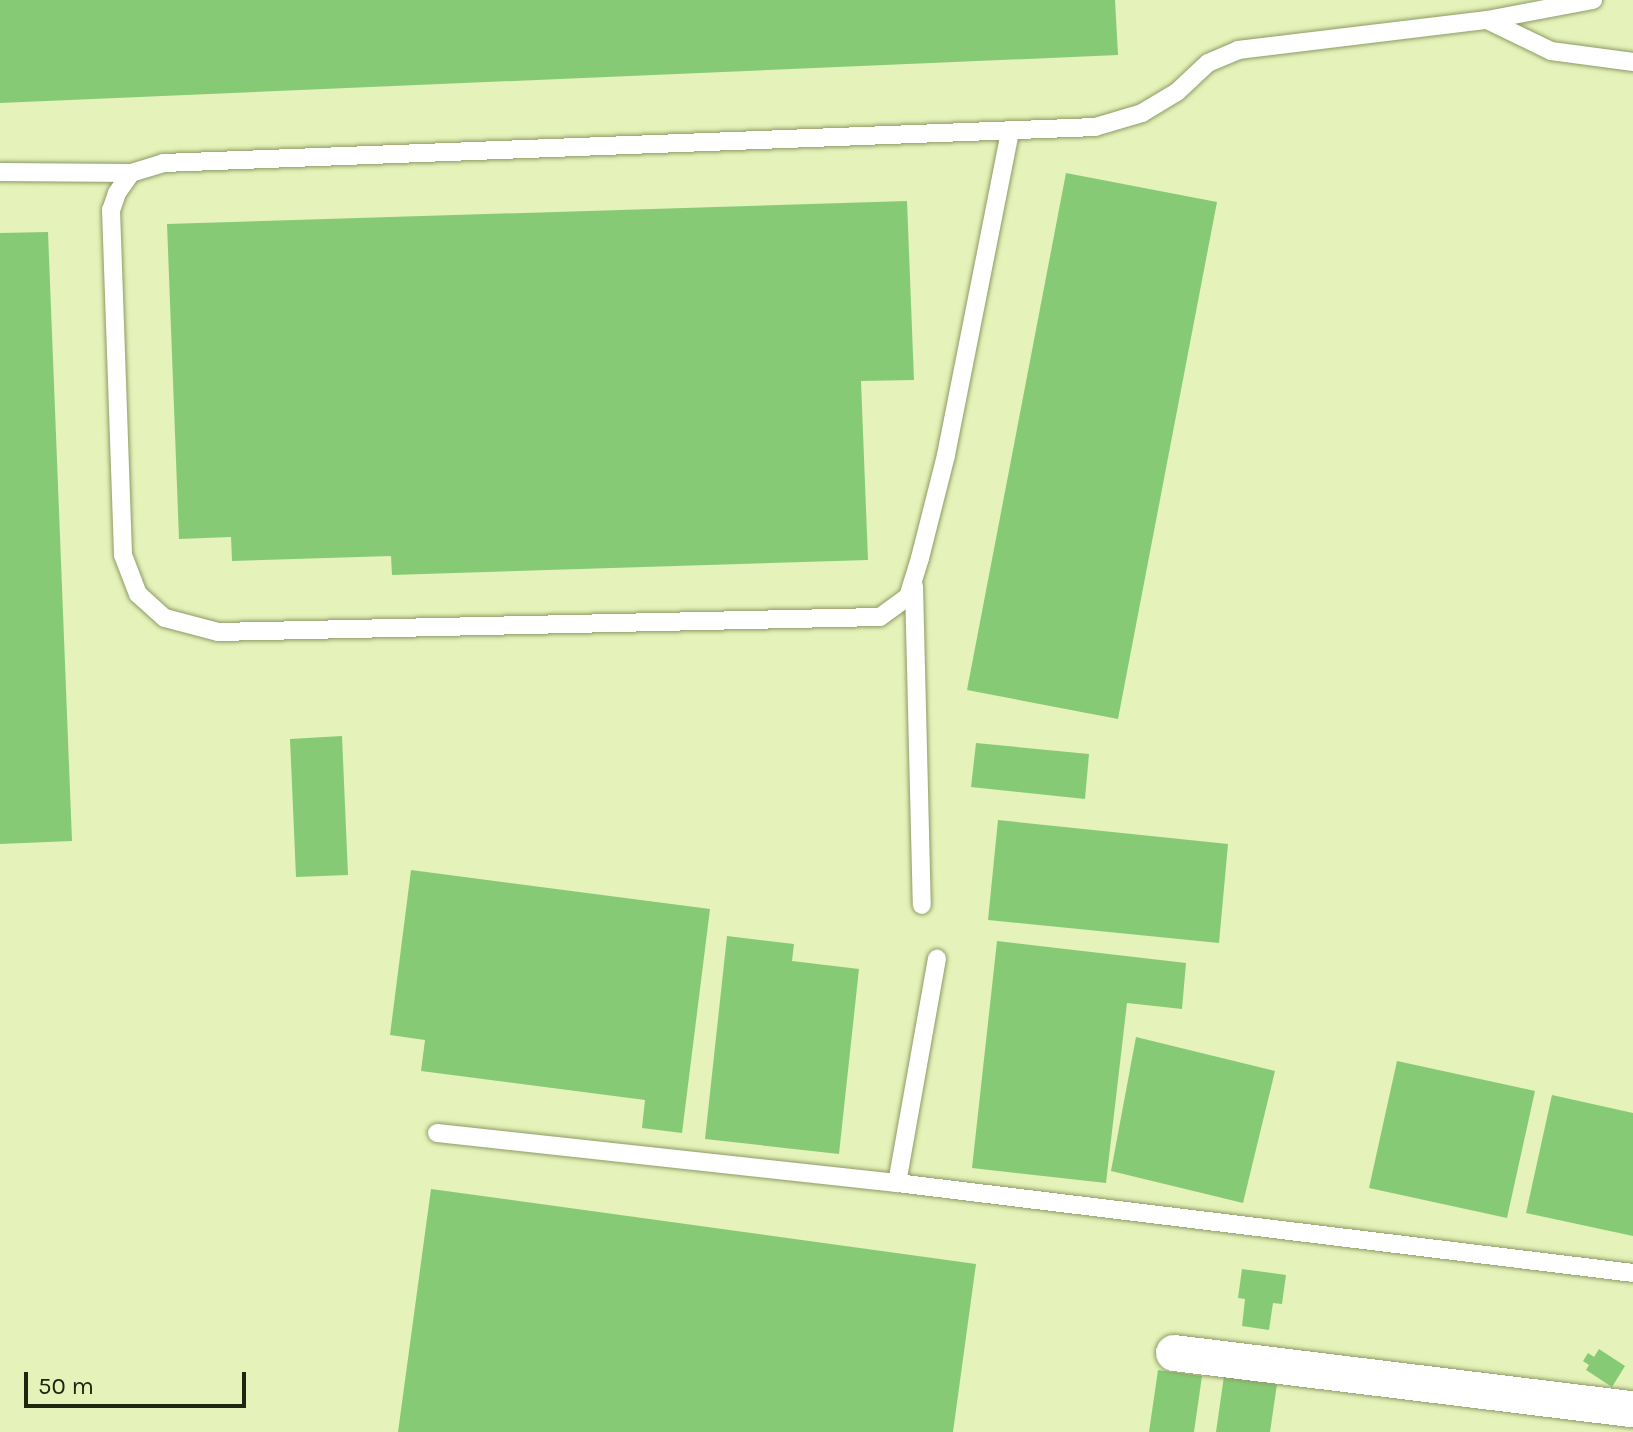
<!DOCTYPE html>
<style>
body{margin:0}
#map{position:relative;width:1633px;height:1432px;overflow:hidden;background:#e5f3ba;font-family:Karla,sans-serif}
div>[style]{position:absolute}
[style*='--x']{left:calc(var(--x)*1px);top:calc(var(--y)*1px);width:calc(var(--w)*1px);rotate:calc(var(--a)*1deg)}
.building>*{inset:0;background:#87ca76}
.roads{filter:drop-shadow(0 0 2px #8e9a64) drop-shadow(0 0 2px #8e9a64)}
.lane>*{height:18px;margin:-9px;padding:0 9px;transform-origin:9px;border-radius:9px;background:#fff}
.street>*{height:36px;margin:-18px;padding:0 18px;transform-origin:18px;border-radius:18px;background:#fff}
span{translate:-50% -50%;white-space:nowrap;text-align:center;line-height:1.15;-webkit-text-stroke:7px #e5f3ba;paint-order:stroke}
.scale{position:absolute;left:24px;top:1372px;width:222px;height:36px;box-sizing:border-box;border:4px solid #20250f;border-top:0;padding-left:10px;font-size:24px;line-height:28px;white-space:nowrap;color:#20250f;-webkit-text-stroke:6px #e5f3ba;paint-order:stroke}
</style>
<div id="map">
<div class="building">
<div style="clip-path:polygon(0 0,1115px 0,1118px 55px,0 103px)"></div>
<div style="clip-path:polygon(1066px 173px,1217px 202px,1118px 719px,967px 690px)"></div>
<div style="clip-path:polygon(907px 201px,914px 380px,861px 381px,868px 560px,392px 575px,391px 556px,232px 561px,231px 537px,179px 539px,167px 224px)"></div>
<div style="clip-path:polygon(48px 232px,72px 841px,0 844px,0 233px)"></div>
<div style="clip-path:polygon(342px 736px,348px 875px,296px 877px,290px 739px)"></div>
<div style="clip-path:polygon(976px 743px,1089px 754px,1085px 799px,971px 787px)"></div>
<div style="clip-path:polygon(998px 820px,1228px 844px,1219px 943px,988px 920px)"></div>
<div style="clip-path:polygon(411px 870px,710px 909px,682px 1133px,642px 1128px,645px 1100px,421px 1071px,425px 1040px,390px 1035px)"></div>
<div style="clip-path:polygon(727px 936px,794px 944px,792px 961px,859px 969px,839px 1154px,705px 1139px)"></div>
<div style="clip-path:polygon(997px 941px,1186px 963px,1182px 1009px,1127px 1003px,1106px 1183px,972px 1168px)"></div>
<div style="clip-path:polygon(1136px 1037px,1275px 1071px,1243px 1203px,1111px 1171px)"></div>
<div style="clip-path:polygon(1397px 1061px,1535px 1091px,1507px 1218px,1369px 1188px)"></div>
<div style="clip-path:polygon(1552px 1095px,1633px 1113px,1633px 1236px,1526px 1213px)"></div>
<div style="clip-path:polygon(431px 1189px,976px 1264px,953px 1432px,398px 1432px)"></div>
<div style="clip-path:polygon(1242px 1269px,1286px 1275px,1282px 1304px,1273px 1303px,1269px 1330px,1242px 1326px,1245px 1299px,1238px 1298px)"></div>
<div style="clip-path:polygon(1599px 1349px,1625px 1366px,1612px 1387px,1586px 1370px,1589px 1365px,1583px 1361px,1588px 1353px,1594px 1357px)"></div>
<div style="clip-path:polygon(1158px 1370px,1202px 1376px,1194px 1432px,1149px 1432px)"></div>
<div style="clip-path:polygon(1224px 1376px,1277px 1384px,1270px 1432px,1216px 1432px)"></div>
</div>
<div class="roads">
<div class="lane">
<div style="--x:1487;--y:20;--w:71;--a:25.8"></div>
<div style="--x:1551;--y:51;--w:83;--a:7.6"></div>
<div style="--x:0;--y:172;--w:131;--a:0.4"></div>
<div style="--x:131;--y:173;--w:34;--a:-17"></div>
<div style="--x:163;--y:163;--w:933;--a:-2.21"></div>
<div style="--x:1095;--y:127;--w:49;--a:-16.6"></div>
<div style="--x:1142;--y:113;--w:41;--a:-31"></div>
<div style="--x:1177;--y:92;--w:42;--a:-43.1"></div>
<div style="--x:1208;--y:63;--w:33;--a:-23"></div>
<div style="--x:1238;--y:50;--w:251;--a:-6.9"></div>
<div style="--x:1487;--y:20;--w:108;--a:-10.7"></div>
<div style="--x:131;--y:173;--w:24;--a:125"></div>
<div style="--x:117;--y:193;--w:18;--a:109"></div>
<div style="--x:111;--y:210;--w:345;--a:88"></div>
<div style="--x:123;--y:555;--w:42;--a:69"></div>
<div style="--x:138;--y:594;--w:36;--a:42"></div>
<div style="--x:165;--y:618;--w:55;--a:14.8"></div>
<div style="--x:218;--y:632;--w:662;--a:-1.3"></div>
<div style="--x:880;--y:617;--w:34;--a:-36"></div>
<div style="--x:908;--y:597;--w:41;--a:-72.9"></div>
<div style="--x:920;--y:558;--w:106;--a:-75.8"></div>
<div style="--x:946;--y:455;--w:330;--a:-78.8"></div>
<div style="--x:914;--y:586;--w:319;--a:88.6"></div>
<div style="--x:437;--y:1133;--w:463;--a:6.2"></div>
<div style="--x:897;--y:1183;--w:741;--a:6.97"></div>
<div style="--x:897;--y:1183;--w:228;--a:-79.9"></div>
</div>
<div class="street">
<div style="--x:1174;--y:1353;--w:462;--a:7"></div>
</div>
</div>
<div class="scale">50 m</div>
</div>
